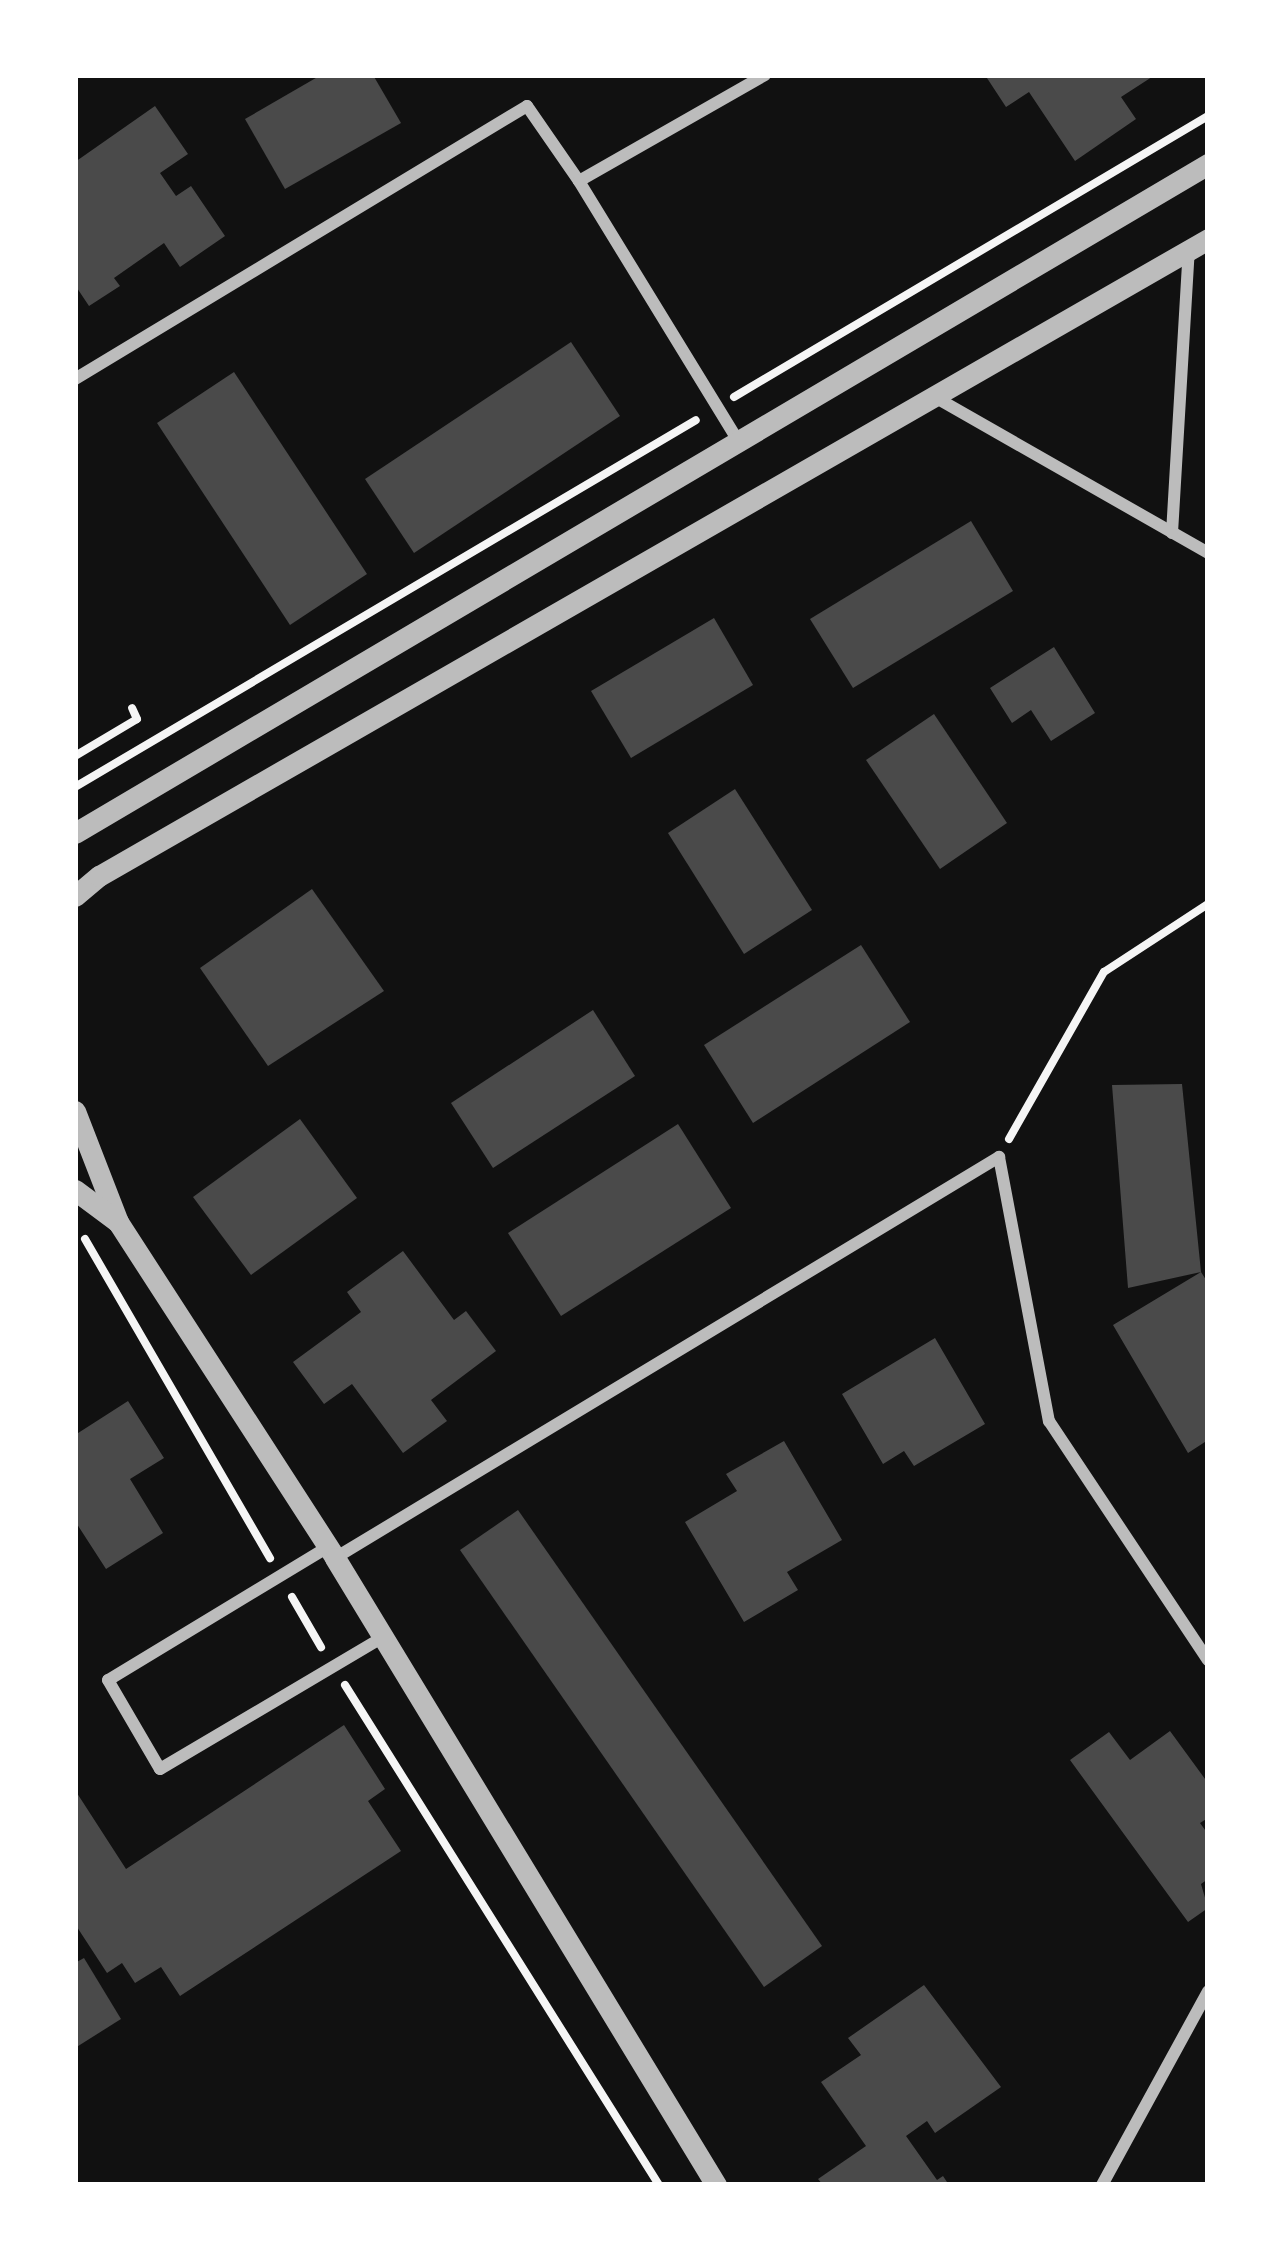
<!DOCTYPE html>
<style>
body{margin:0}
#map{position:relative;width:1283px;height:2260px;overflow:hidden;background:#111;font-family:"Titillium Web",sans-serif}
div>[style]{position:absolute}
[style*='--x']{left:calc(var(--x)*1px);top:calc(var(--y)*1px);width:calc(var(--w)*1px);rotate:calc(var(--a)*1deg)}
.building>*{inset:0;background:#4a4a4a}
.path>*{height:8px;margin:-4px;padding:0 4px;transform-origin:4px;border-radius:4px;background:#f5f5f5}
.minor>*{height:12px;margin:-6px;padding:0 6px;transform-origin:6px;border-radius:6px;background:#bcbcbc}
.tertiary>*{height:21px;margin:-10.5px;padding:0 10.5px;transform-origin:10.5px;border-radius:10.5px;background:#bcbcbc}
span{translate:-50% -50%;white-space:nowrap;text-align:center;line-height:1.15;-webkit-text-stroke:9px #fff;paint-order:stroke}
.frame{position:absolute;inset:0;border:78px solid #fff;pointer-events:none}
</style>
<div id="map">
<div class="building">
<div style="clip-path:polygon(321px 75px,373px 75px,401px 123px,285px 189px,245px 119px)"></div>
<div style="clip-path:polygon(985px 75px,1155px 75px,1121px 97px,1136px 119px,1075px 161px,1029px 92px,1006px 107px)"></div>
<div style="clip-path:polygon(155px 106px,188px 154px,160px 173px,176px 196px,191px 186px,225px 236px,180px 267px,164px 243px,114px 278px,120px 286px,89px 306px,75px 285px,75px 162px)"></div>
<div style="clip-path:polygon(571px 342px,620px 416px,414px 553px,365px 479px)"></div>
<div style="clip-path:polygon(234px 372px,367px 574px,290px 625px,157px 423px)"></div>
<div style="clip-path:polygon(971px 521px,1013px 591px,853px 688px,810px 619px)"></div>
<div style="clip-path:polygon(714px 618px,753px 685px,631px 758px,591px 691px)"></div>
<div style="clip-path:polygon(1054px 647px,1095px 713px,1051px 741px,1031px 710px,1012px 723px,990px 688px)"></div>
<div style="clip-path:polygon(934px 714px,1007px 823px,940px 869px,866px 760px)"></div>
<div style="clip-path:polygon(735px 789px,812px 910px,744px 954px,668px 833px)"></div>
<div style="clip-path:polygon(312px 889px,384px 991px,268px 1066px,200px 968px)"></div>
<div style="clip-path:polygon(861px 945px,910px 1022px,753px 1123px,704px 1045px)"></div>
<div style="clip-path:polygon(593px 1010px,635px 1076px,493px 1168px,451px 1103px)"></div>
<div style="clip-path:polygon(1182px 1084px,1201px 1272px,1208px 1283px,1208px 1440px,1188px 1453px,1113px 1325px,1201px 1272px,1128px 1288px,1112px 1085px)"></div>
<div style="clip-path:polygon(300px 1119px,357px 1198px,251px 1275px,193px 1197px)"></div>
<div style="clip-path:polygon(678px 1124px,731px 1208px,561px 1316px,508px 1233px)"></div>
<div style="clip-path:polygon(403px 1251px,454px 1320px,466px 1311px,496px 1351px,431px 1400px,447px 1421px,403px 1453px,352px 1384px,324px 1404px,293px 1362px,361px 1312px,347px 1292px)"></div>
<div style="clip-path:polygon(935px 1338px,985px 1424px,914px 1466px,904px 1451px,883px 1464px,842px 1394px)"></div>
<div style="clip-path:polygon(128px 1401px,164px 1458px,130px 1479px,163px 1533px,106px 1569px,75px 1521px,75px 1435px)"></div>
<div style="clip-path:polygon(784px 1441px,842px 1540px,787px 1572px,798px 1590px,744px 1622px,685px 1522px,737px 1491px,726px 1474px)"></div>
<div style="clip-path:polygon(518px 1510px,822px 1946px,764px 1987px,460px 1550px)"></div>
<div style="clip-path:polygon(344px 1725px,385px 1789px,368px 1801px,401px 1851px,180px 1996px,161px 1967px,135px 1983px,122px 1963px,107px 1973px,75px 1924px,75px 1790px,126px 1869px)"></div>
<div style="clip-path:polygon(1170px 1731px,1208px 1783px,1208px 1818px,1200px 1823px,1208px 1834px,1208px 1879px,1201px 1884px,1208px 1908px,1188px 1922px,1070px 1760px,1109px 1732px,1130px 1760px)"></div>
<div style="clip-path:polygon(84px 1958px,121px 2019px,75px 2048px,75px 1963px)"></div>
<div style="clip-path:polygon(924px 1985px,1001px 2087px,935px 2133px,927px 2121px,906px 2136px,937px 2180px,943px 2176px,949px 2185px,823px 2185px,818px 2179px,866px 2146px,821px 2082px,861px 2055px,848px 2038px)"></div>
</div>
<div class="path">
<div style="--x:734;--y:397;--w:551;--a:-30.66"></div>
<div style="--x:75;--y:756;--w:72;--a:-30.8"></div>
<div style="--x:137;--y:719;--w:12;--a:-114"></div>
<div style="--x:75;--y:787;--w:721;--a:-30.58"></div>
<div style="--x:1009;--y:1139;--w:192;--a:-60.4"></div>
<div style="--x:1104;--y:972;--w:124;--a:-33.2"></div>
<div style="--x:85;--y:1239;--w:369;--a:59.9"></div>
<div style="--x:292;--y:1597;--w:58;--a:59.9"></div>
<div style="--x:345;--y:1685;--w:590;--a:57.87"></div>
</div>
<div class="minor">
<div style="--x:75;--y:379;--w:528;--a:-31.13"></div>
<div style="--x:527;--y:106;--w:91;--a:55.3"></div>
<div style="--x:933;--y:396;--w:317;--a:29.7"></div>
<div style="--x:737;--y:439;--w:303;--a:-121.5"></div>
<div style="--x:579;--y:181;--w:214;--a:-29.7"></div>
<div style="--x:1172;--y:533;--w:285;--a:-86.6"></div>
<div style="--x:328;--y:1547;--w:257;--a:148.8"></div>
<div style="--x:108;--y:1680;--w:103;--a:59.7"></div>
<div style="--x:160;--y:1769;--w:259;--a:-30.6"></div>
<div style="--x:335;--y:1558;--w:776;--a:-31.13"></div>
<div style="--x:999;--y:1157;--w:269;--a:79.3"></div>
<div style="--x:1049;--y:1421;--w:287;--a:56.4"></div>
<div style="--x:1102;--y:2185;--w:221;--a:-61.3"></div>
</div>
<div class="tertiary">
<div style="--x:75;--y:833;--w:1316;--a:-30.56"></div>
<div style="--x:75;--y:896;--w:31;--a:-40"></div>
<div style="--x:99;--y:876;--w:1279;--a:-29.87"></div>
<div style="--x:75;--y:1111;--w:119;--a:68.8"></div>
<div style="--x:118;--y:1222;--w:400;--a:57.1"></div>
<div style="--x:335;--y:1558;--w:734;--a:58.71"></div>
<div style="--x:75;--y:1190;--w:54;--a:36.7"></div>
</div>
<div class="frame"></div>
</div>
